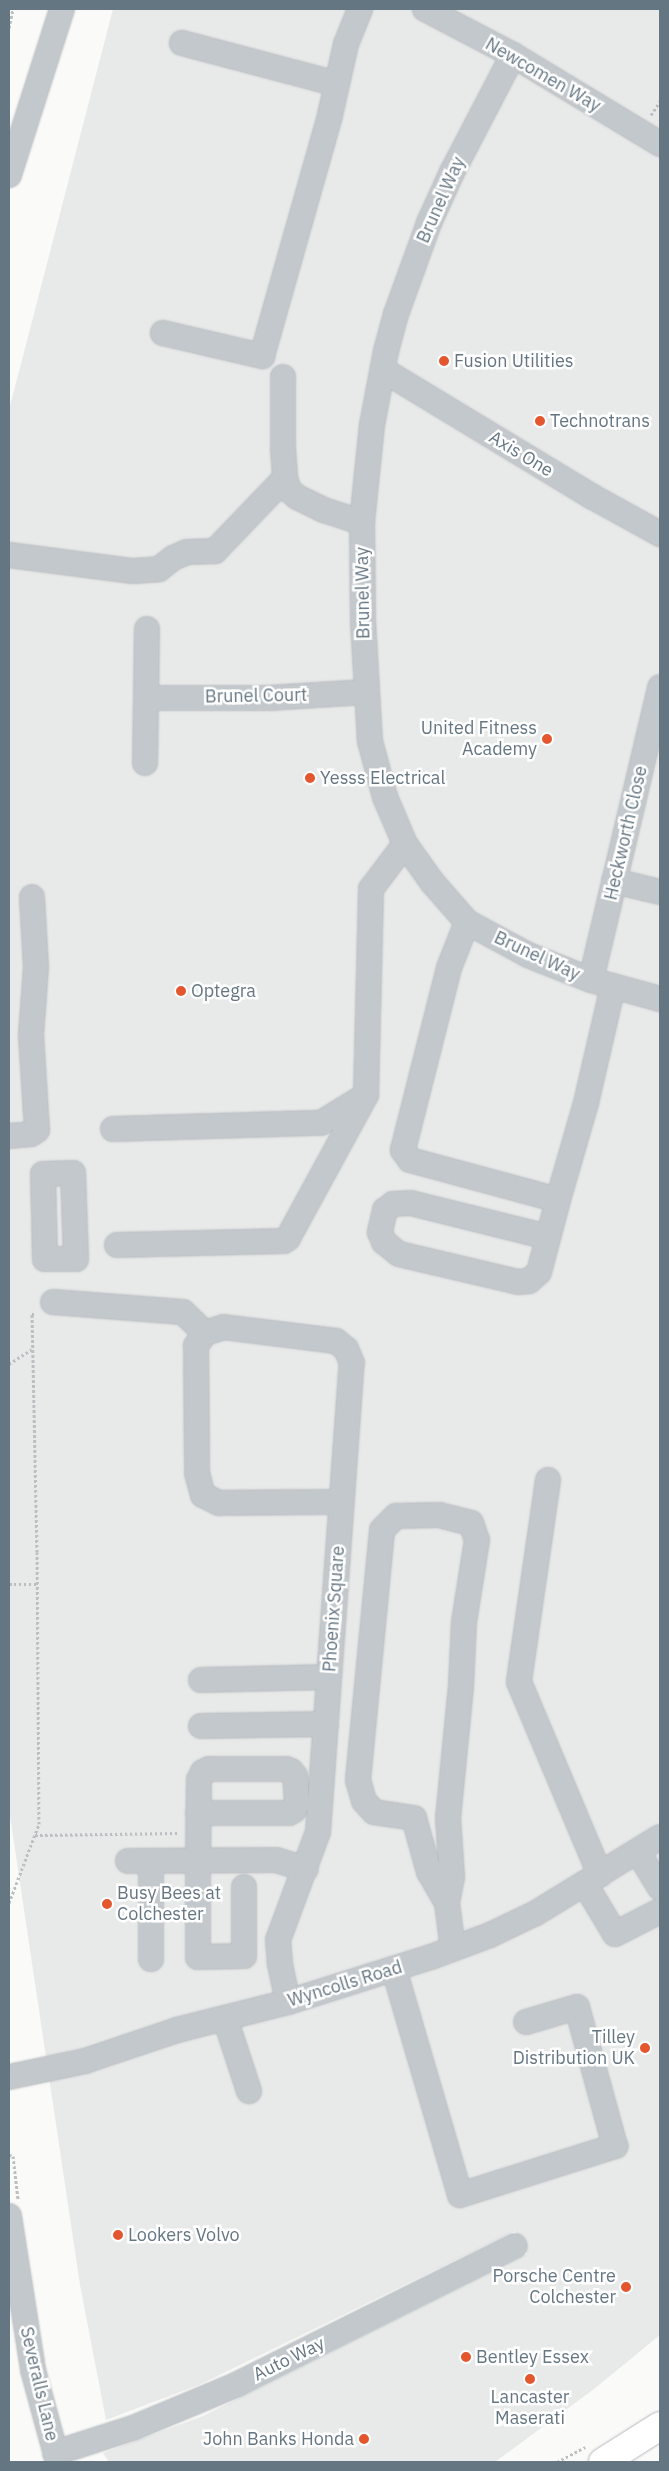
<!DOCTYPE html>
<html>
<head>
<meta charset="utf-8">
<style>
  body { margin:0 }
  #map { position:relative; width:669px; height:2471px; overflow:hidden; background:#fafaf8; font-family:"IBM Plex Sans",sans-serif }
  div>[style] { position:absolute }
  .built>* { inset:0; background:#e8e9e9 }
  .path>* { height:3px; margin-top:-1.5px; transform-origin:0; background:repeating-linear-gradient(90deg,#bbbfc2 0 2.5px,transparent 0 5px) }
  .roads { filter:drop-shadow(0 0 1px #b5babe) drop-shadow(0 0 1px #b5babe) }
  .minor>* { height:24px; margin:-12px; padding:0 12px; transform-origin:12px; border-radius:12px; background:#c3c8cc }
  .major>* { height:28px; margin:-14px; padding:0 14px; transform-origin:14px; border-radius:14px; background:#fff }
  .dots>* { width:14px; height:14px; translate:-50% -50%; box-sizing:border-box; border:2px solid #fff; border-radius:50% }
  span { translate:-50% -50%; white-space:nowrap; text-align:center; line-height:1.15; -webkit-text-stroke:5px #fff; paint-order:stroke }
  .street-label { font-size:18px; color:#657683 }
  .poi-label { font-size:18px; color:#657683 }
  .left { translate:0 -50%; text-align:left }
  .right { translate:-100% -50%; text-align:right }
  .frame { position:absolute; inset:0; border:10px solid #657683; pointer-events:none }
</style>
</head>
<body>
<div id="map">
  <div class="built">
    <i style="clip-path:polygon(113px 9px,660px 9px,660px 2335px,594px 2389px,495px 2462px,109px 2462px,103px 2453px,203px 2416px,527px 2254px,515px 2231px,201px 2384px,106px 2420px,80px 2285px,9px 1809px,9px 410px)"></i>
  </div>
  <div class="path">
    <i style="left:9px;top:28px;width:19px;rotate:-78deg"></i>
    <i style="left:651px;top:115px;width:17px;rotate:-57deg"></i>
    <i style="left:9px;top:1364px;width:27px;rotate:-33deg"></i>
    <i style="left:9px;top:1584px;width:28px"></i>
    <i style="left:35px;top:1835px;width:144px;rotate:-0.8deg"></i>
    <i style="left:9px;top:1903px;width:85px;rotate:-69.2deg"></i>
    <i style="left:39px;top:1824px;width:272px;rotate:-90.4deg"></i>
    <i style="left:37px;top:1552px;width:238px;rotate:-91.2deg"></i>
    <i style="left:32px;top:1314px;width:4px"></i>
    <i style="left:9px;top:2155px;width:4px;rotate:14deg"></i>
    <i style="left:13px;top:2156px;width:43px;rotate:83.4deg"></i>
    <i style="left:557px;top:2462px;width:32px;rotate:-28deg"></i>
  </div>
  <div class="roads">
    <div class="minor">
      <i style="left:425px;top:9px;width:99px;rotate:27.6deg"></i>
      <i style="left:513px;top:55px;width:172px;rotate:31.2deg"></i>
      <i style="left:182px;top:43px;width:160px;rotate:14.8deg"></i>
      <i style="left:513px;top:55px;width:132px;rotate:117.5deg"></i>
      <i style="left:452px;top:172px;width:56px;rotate:114.3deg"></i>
      <i style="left:429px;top:223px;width:97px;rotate:109.9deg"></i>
      <i style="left:396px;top:314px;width:38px;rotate:105deg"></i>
      <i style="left:386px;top:351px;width:75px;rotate:100.7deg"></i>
      <i style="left:372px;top:425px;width:98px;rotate:95.9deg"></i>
      <i style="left:362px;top:522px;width:99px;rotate:89.4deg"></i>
      <i style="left:363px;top:621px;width:120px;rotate:86.7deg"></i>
      <i style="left:370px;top:741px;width:58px;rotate:75deg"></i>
      <i style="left:385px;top:797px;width:51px;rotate:66.9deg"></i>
      <i style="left:405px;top:844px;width:47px;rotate:54.6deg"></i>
      <i style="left:432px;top:882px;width:53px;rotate:48.8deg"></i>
      <i style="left:467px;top:922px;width:69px;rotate:28.4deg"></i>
      <i style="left:528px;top:955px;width:68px;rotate:21.6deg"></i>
      <i style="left:591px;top:980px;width:72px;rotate:15.4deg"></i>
      <i style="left:9px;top:175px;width:174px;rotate:-72.3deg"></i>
      <i style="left:163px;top:333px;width:102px;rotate:13.1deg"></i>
      <i style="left:262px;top:356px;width:250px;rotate:-74.2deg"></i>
      <i style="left:330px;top:115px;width:73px;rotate:-77.3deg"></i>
      <i style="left:346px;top:44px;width:38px;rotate:-68deg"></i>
      <i style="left:383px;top:370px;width:245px;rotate:31.2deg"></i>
      <i style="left:593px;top:497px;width:77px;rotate:28.9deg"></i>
      <i style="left:283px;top:377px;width:71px;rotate:90deg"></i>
      <i style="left:283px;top:448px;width:30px;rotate:86deg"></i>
      <i style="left:285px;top:478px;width:13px;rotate:72deg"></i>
      <i style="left:289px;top:490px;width:11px;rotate:41deg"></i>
      <i style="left:297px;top:497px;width:30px;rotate:26deg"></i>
      <i style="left:324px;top:510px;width:40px;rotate:18deg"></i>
      <i style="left:9px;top:555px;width:125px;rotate:7.4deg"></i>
      <i style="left:133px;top:571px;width:26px;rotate:-4deg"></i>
      <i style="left:159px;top:569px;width:18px;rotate:-38deg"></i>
      <i style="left:173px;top:558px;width:15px;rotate:-23deg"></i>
      <i style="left:187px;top:552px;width:28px;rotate:-2deg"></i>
      <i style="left:215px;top:551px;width:101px;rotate:-46.2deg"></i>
      <i style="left:146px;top:698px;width:69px;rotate:-89.2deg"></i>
      <i style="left:145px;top:763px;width:65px;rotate:-89.1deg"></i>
      <i style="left:146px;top:698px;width:122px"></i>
      <i style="left:268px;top:698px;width:98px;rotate:-3.5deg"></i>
      <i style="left:614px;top:881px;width:47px;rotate:13.4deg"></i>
      <i style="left:467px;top:922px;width:49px;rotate:111.4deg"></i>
      <i style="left:449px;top:968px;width:188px;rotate:104.2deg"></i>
      <i style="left:403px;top:1150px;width:12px;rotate:55deg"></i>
      <i style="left:410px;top:1160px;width:153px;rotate:15.1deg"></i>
      <i style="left:558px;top:1200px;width:101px;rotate:-73.9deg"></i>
      <i style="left:586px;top:1103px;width:120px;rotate:-77deg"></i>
      <i style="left:591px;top:980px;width:301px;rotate:-76.7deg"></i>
      <i style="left:113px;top:1129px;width:208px;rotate:-1.7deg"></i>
      <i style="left:321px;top:1123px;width:52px;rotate:-31.5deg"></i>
      <i style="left:9px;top:1136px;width:22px;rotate:-5deg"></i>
      <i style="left:31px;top:1134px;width:7px;rotate:-34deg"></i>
      <i style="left:37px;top:1130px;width:95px;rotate:-93.6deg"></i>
      <i style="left:31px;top:1035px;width:68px;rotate:-85.8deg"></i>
      <i style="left:36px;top:967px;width:70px;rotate:-93.3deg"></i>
      <i style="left:73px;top:1173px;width:86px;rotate:88deg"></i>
      <i style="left:76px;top:1259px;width:31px;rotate:180deg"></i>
      <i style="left:45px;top:1259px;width:85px;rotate:-91.3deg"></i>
      <i style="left:43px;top:1174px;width:30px;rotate:-2deg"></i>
      <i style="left:548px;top:1237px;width:141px;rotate:-166.1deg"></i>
      <i style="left:411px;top:1203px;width:18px;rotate:177deg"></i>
      <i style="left:393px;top:1204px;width:10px;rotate:143deg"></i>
      <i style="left:385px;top:1210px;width:23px;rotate:103deg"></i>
      <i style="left:380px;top:1232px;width:11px;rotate:68deg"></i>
      <i style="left:384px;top:1242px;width:19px;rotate:39deg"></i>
      <i style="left:399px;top:1254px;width:122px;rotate:13.2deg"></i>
      <i style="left:518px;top:1282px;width:11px;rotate:-5deg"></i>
      <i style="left:529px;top:1281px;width:13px;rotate:-42deg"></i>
      <i style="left:539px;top:1272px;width:74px;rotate:-75.2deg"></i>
      <i style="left:117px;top:1245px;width:167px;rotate:-1.4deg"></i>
      <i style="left:284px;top:1241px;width:5px;rotate:-37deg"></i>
      <i style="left:288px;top:1238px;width:163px;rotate:-61.4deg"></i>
      <i style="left:366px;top:1095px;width:206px;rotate:-88.6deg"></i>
      <i style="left:371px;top:889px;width:56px;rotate:-52.9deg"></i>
      <i style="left:53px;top:1302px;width:130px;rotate:4.4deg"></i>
      <i style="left:183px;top:1312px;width:30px;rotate:44deg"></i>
      <i style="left:548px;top:1480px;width:204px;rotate:98.2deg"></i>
      <i style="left:519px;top:1682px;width:209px;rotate:67.2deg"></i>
      <i style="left:201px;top:1680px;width:128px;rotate:-1.3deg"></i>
      <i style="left:201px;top:1726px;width:125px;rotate:-0.9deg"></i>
      <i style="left:198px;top:1813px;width:91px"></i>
      <i style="left:289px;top:1813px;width:6px;rotate:-31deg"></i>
      <i style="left:294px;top:1810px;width:8px;rotate:-67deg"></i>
      <i style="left:297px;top:1803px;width:27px;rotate:-94deg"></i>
      <i style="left:295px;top:1776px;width:6px;rotate:-129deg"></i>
      <i style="left:291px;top:1771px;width:5px;rotate:-158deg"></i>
      <i style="left:286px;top:1769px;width:77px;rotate:180deg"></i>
      <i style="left:209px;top:1769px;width:7px;rotate:153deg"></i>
      <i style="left:203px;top:1772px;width:9px;rotate:117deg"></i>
      <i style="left:199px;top:1780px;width:81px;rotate:90.7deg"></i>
      <i style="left:198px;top:1861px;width:96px;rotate:90deg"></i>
      <i style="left:198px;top:1957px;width:46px;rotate:-1.2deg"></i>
      <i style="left:244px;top:1956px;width:69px;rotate:-90deg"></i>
      <i style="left:638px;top:1852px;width:42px;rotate:58.6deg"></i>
      <i style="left:128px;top:1861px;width:148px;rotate:-0.4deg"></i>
      <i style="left:276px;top:1860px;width:31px;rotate:17deg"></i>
      <i style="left:585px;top:1884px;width:58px;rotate:59deg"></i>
      <i style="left:615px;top:1934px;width:51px;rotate:-27.1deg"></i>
      <i style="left:447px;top:1903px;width:36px;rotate:-120deg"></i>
      <i style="left:429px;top:1872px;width:56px;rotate:-105.5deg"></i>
      <i style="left:414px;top:1818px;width:40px;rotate:-171.5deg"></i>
      <i style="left:374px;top:1812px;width:15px;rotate:-132deg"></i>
      <i style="left:364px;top:1801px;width:22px;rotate:-106deg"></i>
      <i style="left:358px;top:1780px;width:251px;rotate:-84.5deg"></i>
      <i style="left:382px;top:1530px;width:20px;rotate:-45deg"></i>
      <i style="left:396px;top:1516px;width:43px;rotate:-1.3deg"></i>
      <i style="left:439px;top:1515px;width:33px;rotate:14deg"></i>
      <i style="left:471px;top:1523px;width:18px;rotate:71deg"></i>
      <i style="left:477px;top:1540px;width:83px;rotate:99deg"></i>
      <i style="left:464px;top:1622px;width:64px;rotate:92.7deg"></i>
      <i style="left:461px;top:1686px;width:133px;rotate:95.6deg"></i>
      <i style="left:448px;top:1818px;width:59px;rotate:86.1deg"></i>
      <i style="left:452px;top:1877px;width:26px;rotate:101deg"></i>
      <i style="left:447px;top:1903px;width:46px;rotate:82.6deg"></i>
      <i style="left:151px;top:1959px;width:98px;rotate:-90deg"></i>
      <i style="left:394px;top:1969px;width:235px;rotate:73.7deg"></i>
      <i style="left:460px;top:2195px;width:163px;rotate:-17.5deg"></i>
      <i style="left:615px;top:2146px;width:144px;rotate:-105.3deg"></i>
      <i style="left:577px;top:2007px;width:53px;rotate:163.6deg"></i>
      <i style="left:288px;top:2002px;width:40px;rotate:-102deg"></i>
      <i style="left:280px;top:1963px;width:23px;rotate:-95deg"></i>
      <i style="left:278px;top:1940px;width:115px;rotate:-69.7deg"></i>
      <i style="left:318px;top:1832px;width:470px;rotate:-85.9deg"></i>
      <i style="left:352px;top:1363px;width:15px;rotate:-113deg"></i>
      <i style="left:346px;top:1349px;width:13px;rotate:-141deg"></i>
      <i style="left:336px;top:1341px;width:113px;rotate:-172.9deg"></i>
      <i style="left:224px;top:1327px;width:20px;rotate:162deg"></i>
      <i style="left:205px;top:1333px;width:16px;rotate:125deg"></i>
      <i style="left:196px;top:1346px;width:127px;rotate:89.5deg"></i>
      <i style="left:197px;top:1473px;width:23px;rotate:75deg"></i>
      <i style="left:203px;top:1495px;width:18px;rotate:27deg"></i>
      <i style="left:219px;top:1503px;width:122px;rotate:-0.5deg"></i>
      <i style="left:225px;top:2018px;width:77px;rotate:71.8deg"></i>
      <i style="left:9px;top:2077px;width:78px;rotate:-11.9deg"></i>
      <i style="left:85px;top:2061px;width:97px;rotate:-18.6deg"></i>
      <i style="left:177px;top:2030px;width:114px;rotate:-14.2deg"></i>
      <i style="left:288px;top:2002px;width:150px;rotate:-17.5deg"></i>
      <i style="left:431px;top:1957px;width:63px;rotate:-20.4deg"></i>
      <i style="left:490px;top:1935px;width:51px;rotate:-25.6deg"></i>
      <i style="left:536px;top:1913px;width:145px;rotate:-31.5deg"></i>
      <i style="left:9px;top:2216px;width:156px;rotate:81.1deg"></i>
      <i style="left:33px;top:2370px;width:95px;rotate:74.8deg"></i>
      <i style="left:55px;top:2453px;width:82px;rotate:-17.8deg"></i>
      <i style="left:133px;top:2428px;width:114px;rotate:-22.7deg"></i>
      <i style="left:238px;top:2384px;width:309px;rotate:-26.5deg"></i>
    </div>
    <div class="major">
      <i style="left:603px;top:2462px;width:67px;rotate:-32.3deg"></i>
    </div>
  </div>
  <div class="dots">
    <i style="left:444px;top:361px;background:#e4572e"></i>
    <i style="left:540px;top:421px;background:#e4572e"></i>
    <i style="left:547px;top:739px;background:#e4572e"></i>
    <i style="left:310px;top:778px;background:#e4572e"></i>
    <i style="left:181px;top:991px;background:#e4572e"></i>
    <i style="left:107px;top:1904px;background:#e4572e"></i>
    <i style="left:645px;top:2048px;background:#e4572e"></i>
    <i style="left:118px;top:2235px;background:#e4572e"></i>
    <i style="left:626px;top:2287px;background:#e4572e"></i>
    <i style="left:466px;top:2357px;background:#e4572e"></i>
    <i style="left:530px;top:2379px;background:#e4572e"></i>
    <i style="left:364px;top:2439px;background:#e4572e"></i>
  </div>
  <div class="street-label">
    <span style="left:543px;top:75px;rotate:30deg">Newcomen Way</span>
    <span style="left:441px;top:200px;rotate:-66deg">Brunel Way</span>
    <span style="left:521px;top:454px;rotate:31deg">Axis One</span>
    <span style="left:363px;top:593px;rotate:-91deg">Brunel Way</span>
    <span style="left:256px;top:696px;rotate:-1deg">Brunel Court</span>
    <span style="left:626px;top:833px;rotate:-77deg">Heckworth Close</span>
    <span style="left:537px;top:956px;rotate:25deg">Brunel Way</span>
    <span style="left:334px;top:1609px;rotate:-86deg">Phoenix Square</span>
    <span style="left:345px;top:1984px;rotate:-17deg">Wyncolls Road</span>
    <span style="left:289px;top:2359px;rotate:-26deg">Auto Way</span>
    <span style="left:39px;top:2384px;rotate:77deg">Severalls Lane</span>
  </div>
  <div class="poi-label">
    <span class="left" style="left:454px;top:361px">Fusion Utilities</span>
    <span class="left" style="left:550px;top:421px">Technotrans</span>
    <span class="right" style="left:537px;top:739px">United Fitness<br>Academy</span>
    <span class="left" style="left:320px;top:778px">Yesss Electrical</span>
    <span class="left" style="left:191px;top:991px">Optegra</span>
    <span class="left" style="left:117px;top:1904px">Busy Bees at<br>Colchester</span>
    <span class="right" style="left:635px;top:2048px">Tilley<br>Distribution UK</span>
    <span class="left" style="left:128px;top:2235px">Lookers Volvo</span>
    <span class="right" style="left:616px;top:2287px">Porsche Centre<br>Colchester</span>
    <span class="left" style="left:476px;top:2357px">Bentley Essex</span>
    <span style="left:530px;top:2408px">Lancaster<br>Maserati</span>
    <span class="right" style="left:354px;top:2439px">John Banks Honda</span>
  </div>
  <div class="frame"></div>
</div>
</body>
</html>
